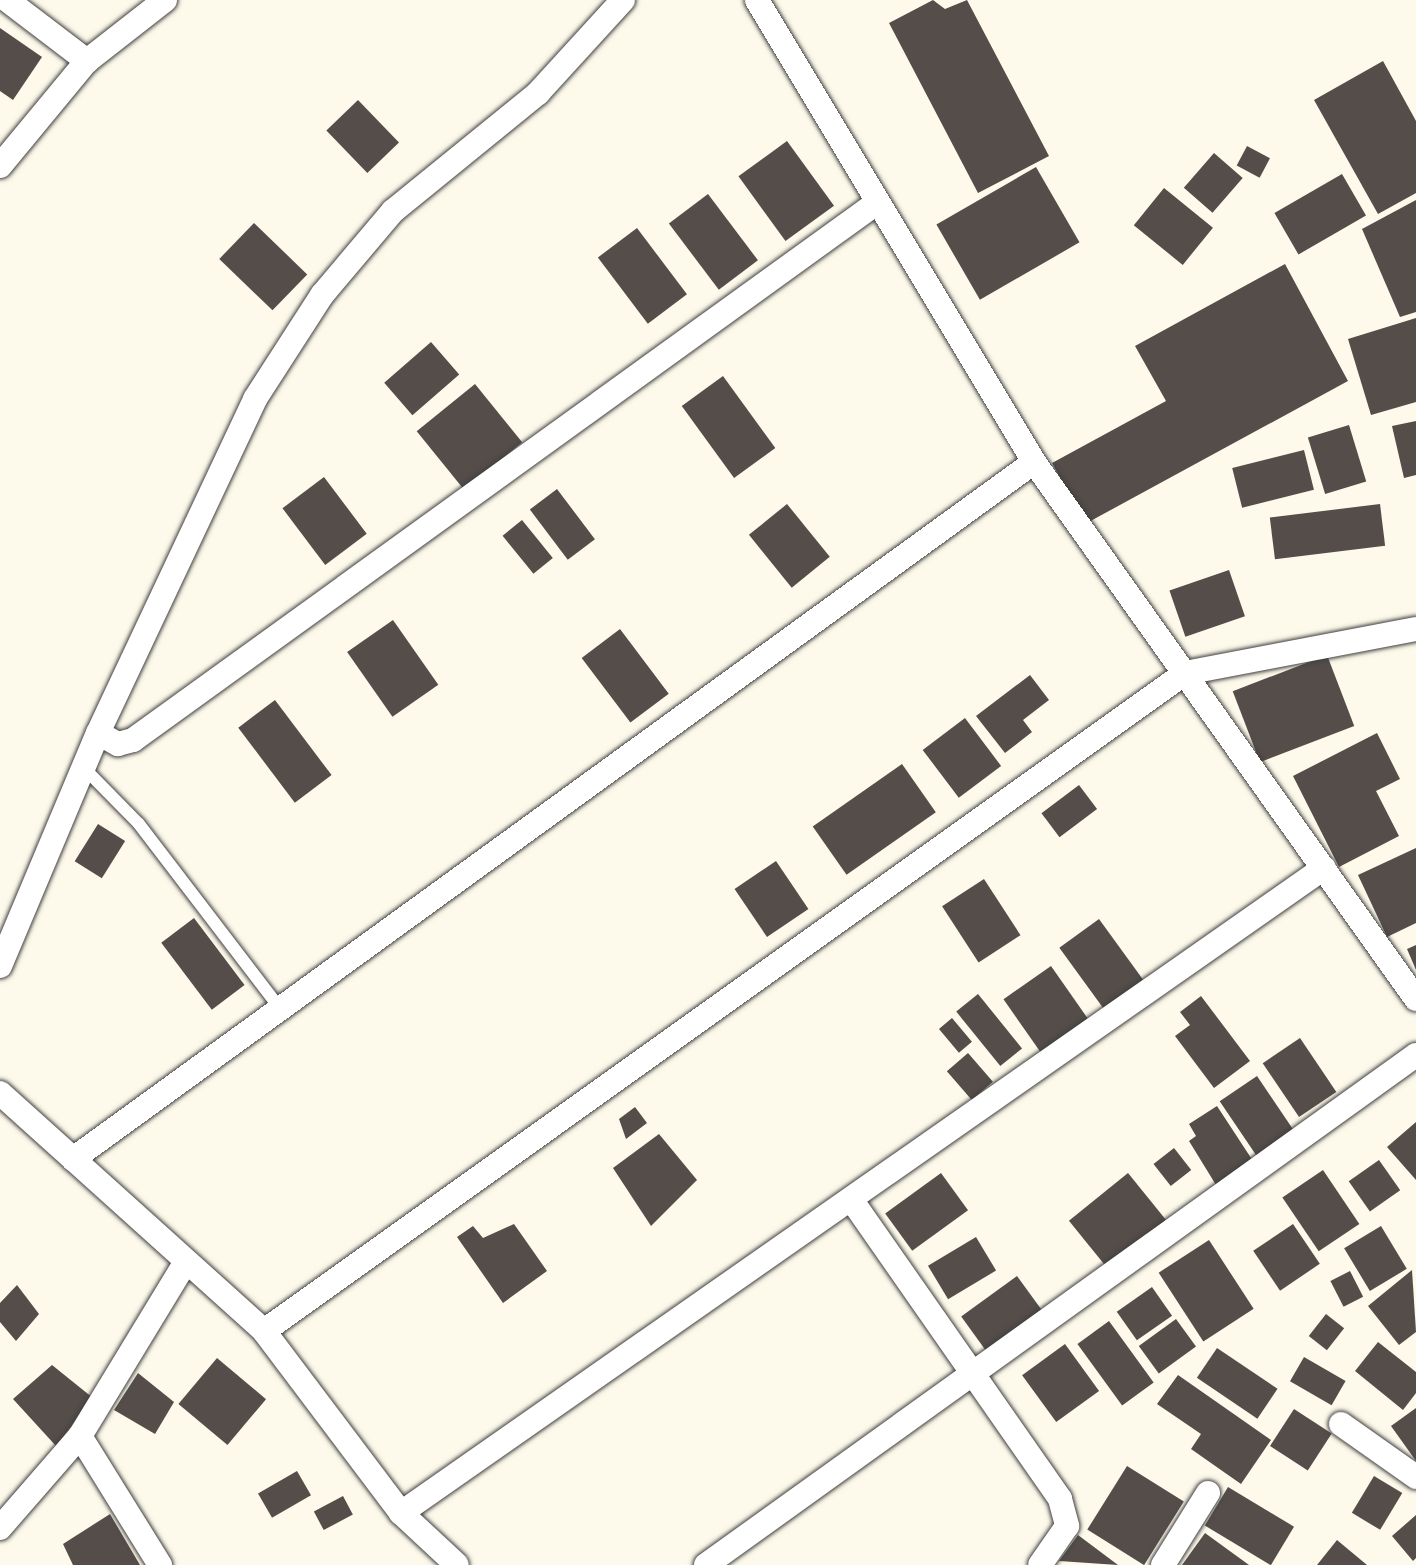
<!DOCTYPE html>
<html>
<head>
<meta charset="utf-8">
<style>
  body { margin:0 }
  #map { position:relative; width:1416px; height:1565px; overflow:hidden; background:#fefaeb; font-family:Spectral,serif }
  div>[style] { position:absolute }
  .building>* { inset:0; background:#544d49; transform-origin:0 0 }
  .roads { filter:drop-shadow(0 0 2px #3f3f3f) drop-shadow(0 0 2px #3f3f3f) }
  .service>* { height:12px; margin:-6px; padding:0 6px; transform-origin:6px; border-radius:6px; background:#fff }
  .minor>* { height:24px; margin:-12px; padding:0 12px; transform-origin:12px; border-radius:12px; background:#fff }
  span { translate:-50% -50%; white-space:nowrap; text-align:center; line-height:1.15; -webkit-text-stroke:8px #fff; paint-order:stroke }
</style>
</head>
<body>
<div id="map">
  <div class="building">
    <i style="clip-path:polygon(933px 0,945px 9px,967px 0,1049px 156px,978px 193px,889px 23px)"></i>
    <i style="clip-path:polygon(0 28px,42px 57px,13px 100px,0 91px)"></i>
    <i style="clip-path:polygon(1383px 61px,1416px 121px,1416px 193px,1378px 214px,1314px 100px)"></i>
    <i style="left:358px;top:100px;width:59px;height:44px;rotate:46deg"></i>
    <i style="left:787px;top:141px;width:80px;height:60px;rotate:54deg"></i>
    <i style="left:1247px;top:146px;width:26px;height:22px;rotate:28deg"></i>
    <i style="left:1214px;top:153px;width:38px;height:46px;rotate:41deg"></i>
    <i style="left:1036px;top:167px;width:87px;height:115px;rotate:60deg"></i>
    <i style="left:1342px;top:174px;width:48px;height:78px;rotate:60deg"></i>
    <i style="left:1164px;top:188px;width:63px;height:48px;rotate:39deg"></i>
    <i style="left:708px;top:194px;width:83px;height:49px;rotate:53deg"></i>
    <i style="clip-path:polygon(1416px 200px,1416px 312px,1400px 317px,1362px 229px)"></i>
    <i style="left:254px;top:223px;width:74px;height:50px;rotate:44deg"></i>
    <i style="left:637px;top:228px;width:83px;height:49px;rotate:53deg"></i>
    <i style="clip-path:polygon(1285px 264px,1348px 381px,1085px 524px,1052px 463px,1166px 401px,1135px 346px)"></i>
    <i style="clip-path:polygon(1416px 318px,1416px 402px,1371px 415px,1348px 339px)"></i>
    <i style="left:431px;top:342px;width:43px;height:62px;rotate:49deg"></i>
    <i style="left:723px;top:376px;width:89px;height:51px;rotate:54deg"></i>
    <i style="left:475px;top:384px;width:75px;height:75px;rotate:51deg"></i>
    <i style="clip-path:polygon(1416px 421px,1416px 475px,1404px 478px,1392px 426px)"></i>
    <i style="left:1349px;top:425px;width:59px;height:43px;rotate:73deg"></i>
    <i style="left:1304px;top:450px;width:41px;height:74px;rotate:76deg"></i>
    <i style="left:324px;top:477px;width:71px;height:52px;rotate:53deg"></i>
    <i style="left:557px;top:489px;width:63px;height:34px;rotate:53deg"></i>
    <i style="left:787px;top:504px;width:68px;height:49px;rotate:51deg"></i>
    <i style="left:1380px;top:504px;width:42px;height:111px;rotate:83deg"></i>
    <i style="left:522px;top:520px;width:49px;height:25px;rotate:51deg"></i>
    <i style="left:1229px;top:570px;width:49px;height:63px;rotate:71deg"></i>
    <i style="left:393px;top:620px;width:79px;height:56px;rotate:55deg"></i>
    <i style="left:620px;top:629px;width:81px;height:48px;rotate:53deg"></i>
    <i style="left:1327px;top:655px;width:76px;height:101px;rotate:69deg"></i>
    <i style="clip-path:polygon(1030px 675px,1049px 700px,1023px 720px,1032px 732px,1005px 753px,976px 716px)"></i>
    <i style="left:275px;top:700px;width:94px;height:46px;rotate:53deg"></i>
    <i style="left:965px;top:718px;width:60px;height:53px;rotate:53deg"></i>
    <i style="clip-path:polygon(1377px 733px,1400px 779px,1376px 791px,1399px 836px,1339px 867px,1293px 776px)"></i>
    <i style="left:902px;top:764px;width:59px;height:109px;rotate:55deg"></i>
    <i style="left:1079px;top:785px;width:30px;height:47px;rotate:53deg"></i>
    <i style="left:98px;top:824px;width:32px;height:44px;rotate:32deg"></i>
    <i style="clip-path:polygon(1416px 848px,1416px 923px,1387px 937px,1358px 875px)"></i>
    <i style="left:776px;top:861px;width:58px;height:50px;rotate:56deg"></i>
    <i style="left:984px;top:879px;width:67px;height:50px;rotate:57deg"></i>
    <i style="left:194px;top:918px;width:84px;height:41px;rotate:53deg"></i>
    <i style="left:1099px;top:919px;width:76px;height:49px;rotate:54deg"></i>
    <i style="clip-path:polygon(1416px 945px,1416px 970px,1407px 949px)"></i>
    <i style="left:1051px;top:966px;width:65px;height:58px;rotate:55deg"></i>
    <i style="left:978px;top:994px;width:70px;height:28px;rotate:51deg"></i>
    <i style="clip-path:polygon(1201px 996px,1250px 1061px,1214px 1088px,1175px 1036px,1190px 1025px,1180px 1012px)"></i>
    <i style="left:952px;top:1018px;width:31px;height:17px;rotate:50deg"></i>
    <i style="left:1300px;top:1038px;width:65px;height:45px;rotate:56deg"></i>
    <i style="left:968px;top:1053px;width:38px;height:28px;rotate:49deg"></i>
    <i style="left:1257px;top:1076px;width:68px;height:45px;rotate:56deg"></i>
    <i style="clip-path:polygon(1217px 1106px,1253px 1161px,1216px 1185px,1189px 1141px,1196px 1136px,1189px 1124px)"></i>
    <i style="clip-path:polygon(635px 1107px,647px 1123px,626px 1139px,619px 1119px)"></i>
    <i style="clip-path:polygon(1416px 1122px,1416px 1180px,1387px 1147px)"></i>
    <i style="clip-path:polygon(659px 1134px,697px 1180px,651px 1226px,613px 1168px)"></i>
    <i style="left:1174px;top:1148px;width:28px;height:26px;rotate:52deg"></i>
    <i style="left:1379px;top:1160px;width:37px;height:37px;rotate:55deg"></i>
    <i style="left:1323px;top:1170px;width:65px;height:49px;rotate:56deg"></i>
    <i style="left:941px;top:1173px;width:46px;height:69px;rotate:54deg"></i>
    <i style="left:1128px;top:1173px;width:65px;height:76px;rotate:51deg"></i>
    <i style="clip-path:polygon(514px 1224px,547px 1271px,503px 1303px,457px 1237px,473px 1226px,483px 1238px)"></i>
    <i style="left:1293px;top:1224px;width:48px;height:48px;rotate:56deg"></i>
    <i style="left:1381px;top:1226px;width:50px;height:43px;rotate:59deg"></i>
    <i style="left:976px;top:1237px;width:39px;height:56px;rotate:59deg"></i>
    <i style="left:1209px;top:1240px;width:82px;height:60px;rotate:57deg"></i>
    <i style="clip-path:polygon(1412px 1270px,1416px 1332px,1399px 1345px,1368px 1306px)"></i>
    <i style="left:1350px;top:1271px;width:29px;height:22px;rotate:63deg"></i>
    <i style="left:1017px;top:1276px;width:52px;height:69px;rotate:54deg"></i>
    <i style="clip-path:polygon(17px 1285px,39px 1314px,16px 1341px,0 1322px,0 1303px)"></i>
    <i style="left:1152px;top:1287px;width:35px;height:43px;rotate:55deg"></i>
    <i style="left:1326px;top:1314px;width:23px;height:28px;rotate:38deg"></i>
    <i style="left:1176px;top:1319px;width:34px;height:46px;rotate:54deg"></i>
    <i style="left:1109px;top:1321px;width:76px;height:39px;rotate:54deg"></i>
    <i style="clip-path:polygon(1378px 1342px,1416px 1372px,1416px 1393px,1403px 1410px,1355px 1371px)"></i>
    <i style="left:1065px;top:1344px;width:58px;height:53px;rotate:54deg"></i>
    <i style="left:1217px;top:1348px;width:73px;height:36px;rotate:34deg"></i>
    <i style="left:1304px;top:1357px;width:48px;height:28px;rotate:30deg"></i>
    <i style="left:217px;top:1358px;width:64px;height:60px;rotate:40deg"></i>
    <i style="clip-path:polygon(52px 1365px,93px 1398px,56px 1446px,13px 1399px)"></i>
    <i style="clip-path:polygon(138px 1373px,174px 1402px,155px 1434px,114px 1410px)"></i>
    <i style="clip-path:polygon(1178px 1375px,1271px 1440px,1241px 1484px,1191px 1449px,1201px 1434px,1157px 1404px)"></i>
    <i style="clip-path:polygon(1416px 1408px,1416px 1461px,1391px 1426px)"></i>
    <i style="left:1294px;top:1409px;width:45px;height:44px;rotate:33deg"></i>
    <i style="left:1127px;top:1466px;width:67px;height:75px;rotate:32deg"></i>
    <i style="left:297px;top:1471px;width:28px;height:45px;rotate:60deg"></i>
    <i style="left:1374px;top:1476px;width:33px;height:43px;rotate:31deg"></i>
    <i style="left:1228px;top:1487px;width:77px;height:45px;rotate:31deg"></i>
    <i style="left:343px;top:1496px;width:21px;height:33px;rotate:62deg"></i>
    <i style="clip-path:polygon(110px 1514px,140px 1565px,73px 1565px,63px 1544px)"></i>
    <i style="clip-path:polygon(1416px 1515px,1416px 1558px,1413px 1561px,1392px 1536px)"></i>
    <i style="clip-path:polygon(1205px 1533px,1249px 1565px,1182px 1565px)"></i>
    <i style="clip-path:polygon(1078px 1535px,1118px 1565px,1059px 1561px)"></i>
    <i style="clip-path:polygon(1337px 1540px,1367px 1565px,1317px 1565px)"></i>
  </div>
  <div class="roads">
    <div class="service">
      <i style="left:84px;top:768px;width:78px;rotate:45.5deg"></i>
      <i style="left:139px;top:824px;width:230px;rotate:52.6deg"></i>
    </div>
    <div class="minor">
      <i style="left:7px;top:0;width:101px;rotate:37.3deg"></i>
      <i style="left:757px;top:0;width:539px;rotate:59.05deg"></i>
      <i style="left:1034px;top:462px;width:659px;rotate:54.57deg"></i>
      <i style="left:0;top:166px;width:136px;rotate:-50.4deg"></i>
      <i style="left:87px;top:61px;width:99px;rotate:-38deg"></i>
      <i style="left:98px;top:733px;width:23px;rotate:29deg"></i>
      <i style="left:118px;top:744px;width:16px;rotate:-15deg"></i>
      <i style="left:133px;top:740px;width:915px;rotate:-35.84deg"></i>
      <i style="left:0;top:966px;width:253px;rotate:-67.2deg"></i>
      <i style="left:98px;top:733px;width:369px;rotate:-64.8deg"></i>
      <i style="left:255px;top:399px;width:124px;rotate:-57.2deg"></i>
      <i style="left:322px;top:295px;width:110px;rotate:-49.8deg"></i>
      <i style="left:393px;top:211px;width:187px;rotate:-39.1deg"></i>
      <i style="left:538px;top:93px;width:126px;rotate:-47.6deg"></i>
      <i style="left:0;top:1093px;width:355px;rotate:42deg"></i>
      <i style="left:264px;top:1331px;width:228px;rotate:53deg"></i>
      <i style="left:401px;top:1513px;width:76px;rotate:42.9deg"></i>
      <i style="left:73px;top:1159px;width:1187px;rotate:-35.95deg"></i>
      <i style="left:853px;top:1202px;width:362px;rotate:55.1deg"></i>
      <i style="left:1060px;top:1499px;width:28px;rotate:75deg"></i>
      <i style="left:1067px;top:1526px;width:47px;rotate:124.7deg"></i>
      <i style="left:264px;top:1331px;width:1132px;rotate:-35.54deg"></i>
      <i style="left:1185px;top:673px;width:235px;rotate:-10.8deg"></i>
      <i style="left:1341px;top:1424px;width:92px;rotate:35.2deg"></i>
      <i style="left:80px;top:1436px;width:152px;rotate:58.2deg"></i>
      <i style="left:401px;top:1513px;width:1126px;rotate:-34.95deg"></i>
      <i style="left:0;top:1528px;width:122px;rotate:-49deg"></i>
      <i style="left:80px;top:1436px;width:200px;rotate:-58.7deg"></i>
      <i style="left:706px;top:1565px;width:874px;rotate:-35.69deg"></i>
      <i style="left:1163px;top:1565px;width:85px;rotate:-58deg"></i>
    </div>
  </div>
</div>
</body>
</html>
